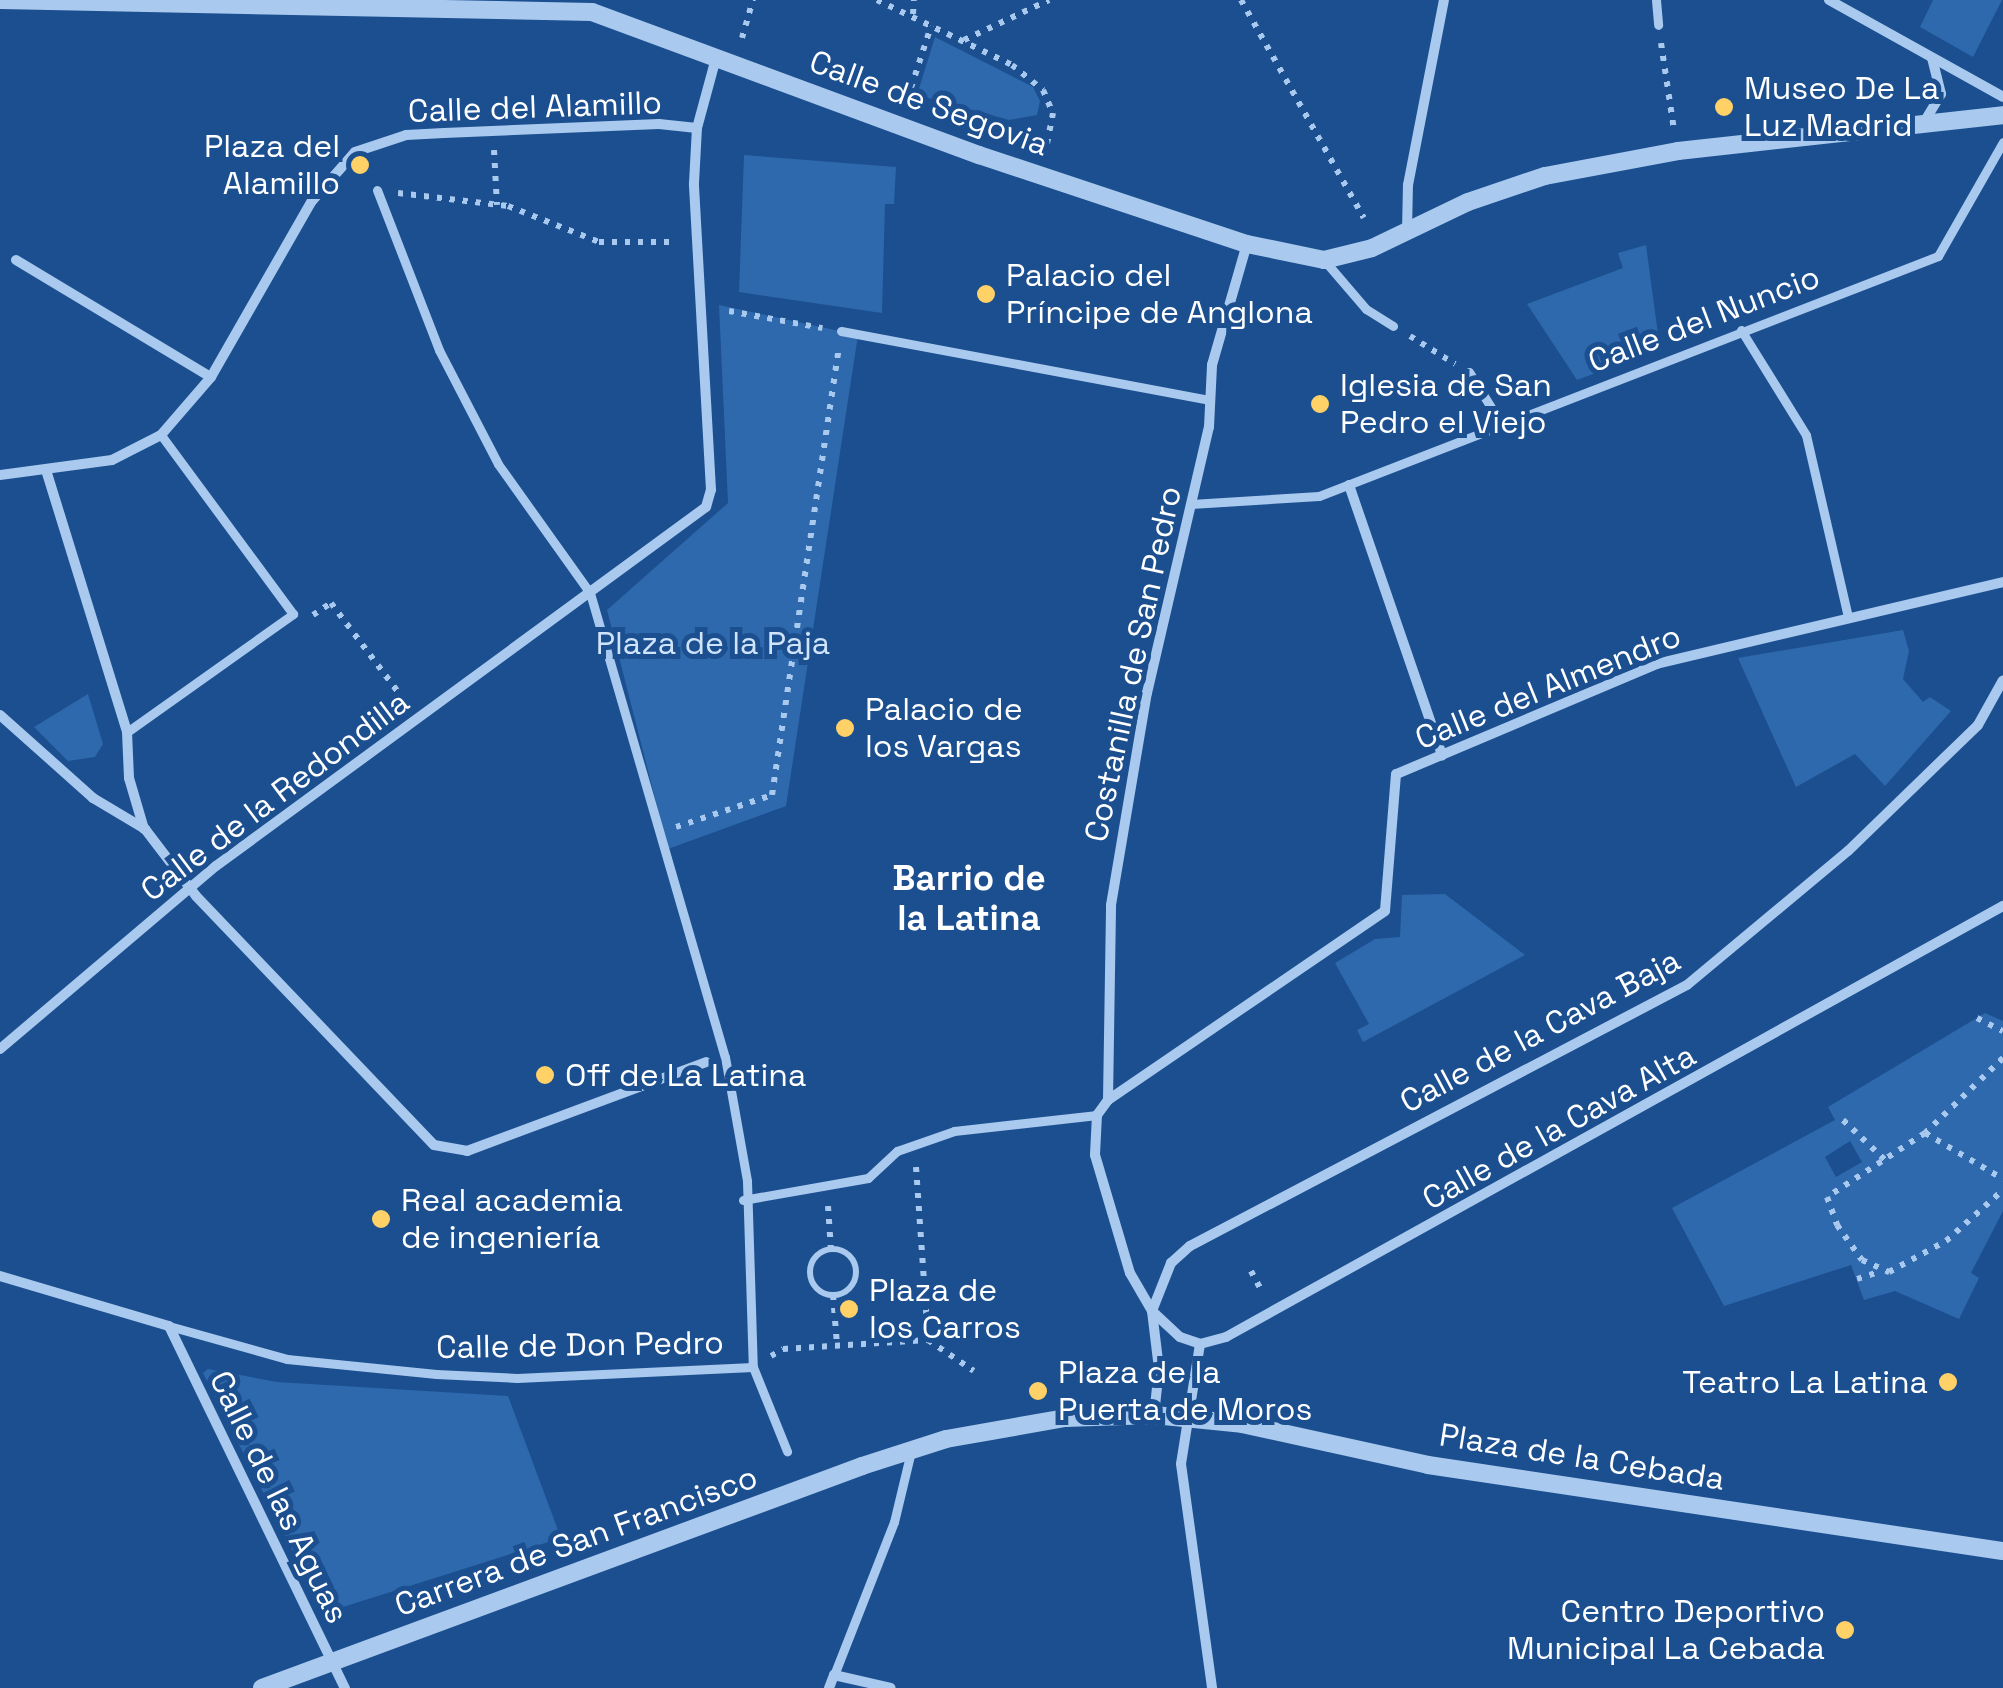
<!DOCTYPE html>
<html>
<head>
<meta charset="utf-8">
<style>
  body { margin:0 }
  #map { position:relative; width:2003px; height:1688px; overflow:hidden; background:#1b4f8f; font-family:"Space Grotesk",sans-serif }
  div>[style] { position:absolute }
  .green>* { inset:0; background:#2e69ad }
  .path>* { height:6px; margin-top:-3px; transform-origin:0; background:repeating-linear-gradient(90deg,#a9c9ee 0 5px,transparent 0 13px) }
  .path>.ring { margin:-3px; padding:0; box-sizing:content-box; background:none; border:6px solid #a9c9ee; border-radius:50% }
  .pedestrian>* { height:9px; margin:-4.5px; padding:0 4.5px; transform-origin:4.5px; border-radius:4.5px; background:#a9c9ee }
  .minor>* { height:10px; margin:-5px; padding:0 5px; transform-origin:5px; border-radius:5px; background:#a9c9ee }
  .tertiary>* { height:18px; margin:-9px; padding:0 9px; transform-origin:9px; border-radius:9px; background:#a9c9ee }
  .dots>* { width:28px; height:28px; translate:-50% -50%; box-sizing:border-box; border:5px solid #1b4f8f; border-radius:50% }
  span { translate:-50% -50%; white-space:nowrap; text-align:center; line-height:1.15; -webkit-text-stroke:10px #1b4f8f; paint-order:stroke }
  .poi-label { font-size:32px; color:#fff }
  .left { translate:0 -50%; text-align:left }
  .right { translate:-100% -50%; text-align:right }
  .street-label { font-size:32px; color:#fff }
  .park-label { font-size:32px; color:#cfe3fa }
  .neighbourhood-label { font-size:35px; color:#fff; font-weight:700 }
</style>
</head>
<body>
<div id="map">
  <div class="green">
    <i style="clip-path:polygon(1933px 0,2002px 0,1973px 57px,1920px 27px)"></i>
    <i style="clip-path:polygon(935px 37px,1033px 87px,1040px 101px,1037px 115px,1009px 120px,917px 95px)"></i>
    <i style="clip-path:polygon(744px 155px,896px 167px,894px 204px,885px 204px,882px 313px,739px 292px)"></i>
    <i style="clip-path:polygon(1646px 245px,1660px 349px,1577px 380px,1527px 304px,1623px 268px,1618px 253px)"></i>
    <i style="clip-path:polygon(719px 305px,858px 335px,786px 806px,668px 849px,607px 610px,728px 503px)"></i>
    <i style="clip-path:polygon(1903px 630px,1909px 651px,1903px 679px,1923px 702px,1930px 697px,1951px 711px,1885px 786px,1855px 754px,1796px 787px,1738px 658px)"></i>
    <i style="clip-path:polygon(88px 694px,103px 744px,95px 757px,68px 761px,34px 727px)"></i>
    <i style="clip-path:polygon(1445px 894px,1525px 955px,1363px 1042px,1357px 1030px,1369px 1024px,1335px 963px,1375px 939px,1400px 937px,1402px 895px)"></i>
    <i style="clip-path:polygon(evenodd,1985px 1013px,2003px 1021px,2003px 1211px,1971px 1273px,1979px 1278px,1959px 1319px,1895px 1291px,1864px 1300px,1851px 1265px,1724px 1306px,1672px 1208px,1835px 1120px,1828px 1107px,1985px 1013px,1850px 1141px,1862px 1162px,1836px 1177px,1825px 1157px,1850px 1141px)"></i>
    <i style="clip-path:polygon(208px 1369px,277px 1382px,508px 1396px,561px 1538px,324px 1613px,203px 1373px)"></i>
  </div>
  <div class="path">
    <i style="left:877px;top:0;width:150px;rotate:25.7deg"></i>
    <i style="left:1012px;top:65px;width:40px;rotate:39deg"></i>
    <i style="left:1043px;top:90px;width:25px;rotate:67deg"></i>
    <i style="left:1053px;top:113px;width:31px;rotate:101deg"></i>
    <i style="left:1241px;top:0;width:250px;rotate:60.6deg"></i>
    <i style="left:913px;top:14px;width:14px;rotate:-86deg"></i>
    <i style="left:742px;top:38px;width:40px;rotate:-74deg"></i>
    <i style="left:964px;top:40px;width:94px;rotate:-25.2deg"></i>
    <i style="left:1661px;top:43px;width:88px;rotate:81.5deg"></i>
    <i style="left:907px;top:100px;width:78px;rotate:-72deg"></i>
    <i style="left:494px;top:150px;width:55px;rotate:86.9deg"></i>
    <i style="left:398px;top:193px;width:111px;rotate:6.7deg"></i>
    <i style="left:508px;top:206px;width:98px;rotate:21.6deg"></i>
    <i style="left:599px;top:242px;width:75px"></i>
    <i style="left:729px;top:311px;width:95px;rotate:10.4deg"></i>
    <i style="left:1410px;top:336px;width:53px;rotate:31.9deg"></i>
    <i style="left:313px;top:615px;width:22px;rotate:-34deg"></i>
    <i style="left:331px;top:603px;width:126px;rotate:53deg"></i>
    <i style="left:676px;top:827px;width:101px;rotate:-18.4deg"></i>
    <i style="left:772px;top:795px;width:452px;rotate:-81.5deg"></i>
    <i style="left:1977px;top:1018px;width:29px;rotate:27deg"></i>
    <i style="left:2003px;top:1058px;width:108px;rotate:136.1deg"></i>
    <i style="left:1925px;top:1133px;width:117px;rotate:146.9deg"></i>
    <i style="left:1827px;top:1197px;width:30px;rotate:70deg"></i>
    <i style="left:1837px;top:1225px;width:43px;rotate:54.5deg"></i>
    <i style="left:1862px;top:1260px;width:30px;rotate:24deg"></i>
    <i style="left:1889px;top:1272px;width:65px;rotate:-28.5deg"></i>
    <i style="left:1946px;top:1241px;width:76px;rotate:-41.8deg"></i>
    <i style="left:1843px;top:1120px;width:59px;rotate:43.6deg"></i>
    <i style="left:1925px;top:1133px;width:91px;rotate:30.5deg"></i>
    <i style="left:916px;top:1167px;width:173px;rotate:86deg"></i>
    <i style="left:828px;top:1206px;width:44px;rotate:86.1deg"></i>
    <i class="ring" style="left:810px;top:1249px;width:40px;height:40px"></i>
    <i style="left:1251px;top:1271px;width:19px;rotate:62deg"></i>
    <i style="left:1857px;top:1279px;width:25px;rotate:-18deg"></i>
    <i style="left:833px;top:1295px;width:50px;rotate:85.4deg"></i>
    <i style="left:771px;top:1356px;width:14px;rotate:-30deg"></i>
    <i style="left:783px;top:1349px;width:145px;rotate:-3.6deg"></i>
    <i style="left:928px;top:1340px;width:55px;rotate:34deg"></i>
  </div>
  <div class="pedestrian">
    <i style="left:1656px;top:0;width:25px;rotate:85deg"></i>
    <i style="left:377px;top:190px;width:172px;rotate:68.8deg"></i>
    <i style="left:439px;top:350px;width:128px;rotate:62.6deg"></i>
    <i style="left:498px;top:464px;width:158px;rotate:54.5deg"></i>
    <i style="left:590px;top:593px;width:483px;rotate:73.8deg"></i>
    <i style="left:725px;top:1057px;width:126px;rotate:79.9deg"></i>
    <i style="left:747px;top:1181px;width:186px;rotate:88.2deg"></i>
    <i style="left:753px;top:1367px;width:91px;rotate:68deg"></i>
    <i style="left:1324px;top:260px;width:65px;rotate:49.4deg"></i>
    <i style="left:1366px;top:309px;width:32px;rotate:32deg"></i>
    <i style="left:1741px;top:330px;width:123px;rotate:58.2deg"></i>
    <i style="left:1806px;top:435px;width:187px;rotate:77deg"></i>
    <i style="left:841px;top:331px;width:373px;rotate:10.6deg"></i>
    <i style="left:1469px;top:372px;width:62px;rotate:58.1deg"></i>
    <i style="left:1191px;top:504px;width:128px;rotate:-3.6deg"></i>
    <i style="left:1319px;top:496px;width:664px;rotate:-21.19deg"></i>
    <i style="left:1938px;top:256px;width:131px;rotate:-60.3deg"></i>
    <i style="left:127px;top:732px;width:204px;rotate:-35.4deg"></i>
    <i style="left:293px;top:614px;width:222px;rotate:-126.4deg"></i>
    <i style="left:743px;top:1200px;width:127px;rotate:-10deg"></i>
    <i style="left:868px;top:1178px;width:40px;rotate:-43deg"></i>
    <i style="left:897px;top:1151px;width:60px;rotate:-19.3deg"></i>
    <i style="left:954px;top:1131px;width:144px;rotate:-6.4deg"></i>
    <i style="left:169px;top:1326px;width:123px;rotate:15.6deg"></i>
    <i style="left:287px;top:1359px;width:150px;rotate:5.7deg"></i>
    <i style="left:436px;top:1374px;width:81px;rotate:2.8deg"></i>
    <i style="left:517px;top:1378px;width:236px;rotate:-2.7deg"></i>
    <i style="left:834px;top:1675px;width:164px;rotate:-68.6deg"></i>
    <i style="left:894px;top:1522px;width:73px;rotate:-76.5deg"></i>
  </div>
  <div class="minor">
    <i style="left:1829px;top:0;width:199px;rotate:29.1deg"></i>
    <i style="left:1923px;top:124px;width:35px;rotate:-59deg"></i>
    <i style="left:1941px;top:94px;width:36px;rotate:-104deg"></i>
    <i style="left:1407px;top:231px;width:46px;rotate:-88.8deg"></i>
    <i style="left:1408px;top:185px;width:188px;rotate:-79deg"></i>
    <i style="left:16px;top:260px;width:227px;rotate:31deg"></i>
    <i style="left:46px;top:470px;width:274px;rotate:72.8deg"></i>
    <i style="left:127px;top:732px;width:46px;rotate:87.5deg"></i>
    <i style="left:129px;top:778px;width:53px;rotate:73.6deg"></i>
    <i style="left:0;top:475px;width:113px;rotate:-7.6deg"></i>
    <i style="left:112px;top:460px;width:55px;rotate:-27deg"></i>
    <i style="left:161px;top:435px;width:77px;rotate:-49.2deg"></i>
    <i style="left:211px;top:377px;width:203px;rotate:-60.2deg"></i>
    <i style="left:312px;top:201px;width:65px;rotate:-48.7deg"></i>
    <i style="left:355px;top:152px;width:54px;rotate:-18.4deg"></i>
    <i style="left:406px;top:135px;width:38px;rotate:-3deg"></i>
    <i style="left:444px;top:133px;width:215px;rotate:-2.4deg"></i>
    <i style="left:659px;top:124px;width:38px;rotate:6deg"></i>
    <i style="left:1349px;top:485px;width:286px;rotate:71deg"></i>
    <i style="left:2003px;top:582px;width:356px;rotate:166.7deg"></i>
    <i style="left:1657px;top:664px;width:283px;rotate:157.1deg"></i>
    <i style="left:1396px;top:774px;width:137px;rotate:94.6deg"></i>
    <i style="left:1385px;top:911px;width:335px;rotate:145.7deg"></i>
    <i style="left:1108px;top:1100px;width:19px;rotate:126deg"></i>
    <i style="left:1097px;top:1115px;width:40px;rotate:92.9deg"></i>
    <i style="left:1095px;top:1155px;width:123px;rotate:73.5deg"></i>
    <i style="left:1130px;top:1273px;width:44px;rotate:59.9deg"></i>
    <i style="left:1152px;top:1311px;width:38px;rotate:43deg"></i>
    <i style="left:1180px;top:1337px;width:21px;rotate:19deg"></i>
    <i style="left:1200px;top:1344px;width:27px;rotate:-15deg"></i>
    <i style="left:1226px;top:1337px;width:889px;rotate:-29.02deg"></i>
    <i style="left:0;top:715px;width:125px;rotate:41.7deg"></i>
    <i style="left:93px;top:798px;width:61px;rotate:30.8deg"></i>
    <i style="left:145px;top:829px;width:84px;rotate:52.7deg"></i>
    <i style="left:196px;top:896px;width:344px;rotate:46.3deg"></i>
    <i style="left:434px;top:1145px;width:34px;rotate:10deg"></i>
    <i style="left:467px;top:1151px;width:255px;rotate:-20.4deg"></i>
    <i style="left:0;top:1049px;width:283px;rotate:-40.3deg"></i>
    <i style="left:216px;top:866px;width:607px;rotate:-36.23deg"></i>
    <i style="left:706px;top:507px;width:18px;rotate:-74deg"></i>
    <i style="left:711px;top:490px;width:307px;rotate:-93.2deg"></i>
    <i style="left:694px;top:183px;width:55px;rotate:-86.9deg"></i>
    <i style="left:697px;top:128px;width:73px;rotate:-74.8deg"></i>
    <i style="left:1108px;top:1100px;width:195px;rotate:-89.1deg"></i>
    <i style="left:1111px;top:905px;width:215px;rotate:-80.4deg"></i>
    <i style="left:1147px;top:693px;width:273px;rotate:-76.9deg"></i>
    <i style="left:1209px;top:427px;width:62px;rotate:-87.2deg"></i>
    <i style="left:1212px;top:365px;width:126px;rotate:-73.9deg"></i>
    <i style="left:0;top:1276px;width:176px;rotate:16.5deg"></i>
    <i style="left:169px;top:1326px;width:403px;rotate:64.1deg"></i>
    <i style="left:1200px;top:1344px;width:121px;rotate:99deg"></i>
    <i style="left:1181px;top:1464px;width:226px;rotate:82.1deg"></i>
    <i style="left:1154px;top:1415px;width:46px;rotate:-83.8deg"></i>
    <i style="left:1159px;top:1369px;width:58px;rotate:-96.9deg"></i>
    <i style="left:1152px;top:1311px;width:52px;rotate:-68.4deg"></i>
    <i style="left:1171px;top:1263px;width:25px;rotate:-42deg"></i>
    <i style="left:1190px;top:1246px;width:561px;rotate:-27.71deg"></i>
    <i style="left:1687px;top:985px;width:209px;rotate:-39.8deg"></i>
    <i style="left:1848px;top:851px;width:181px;rotate:-44.1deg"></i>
    <i style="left:1978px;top:725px;width:51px;rotate:-60.9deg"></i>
    <i style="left:829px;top:1688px;width:14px;rotate:-69deg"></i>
    <i style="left:834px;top:1675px;width:58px;rotate:12.8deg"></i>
  </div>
  <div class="tertiary">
    <i style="left:0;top:0;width:592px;rotate:1.16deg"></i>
    <i style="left:592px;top:12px;width:413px;rotate:20.3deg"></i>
    <i style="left:979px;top:155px;width:282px;rotate:18.4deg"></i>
    <i style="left:1247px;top:244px;width:79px;rotate:11.7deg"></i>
    <i style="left:1324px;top:260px;width:49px;rotate:-14deg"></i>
    <i style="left:1372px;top:248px;width:106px;rotate:-25.6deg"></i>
    <i style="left:1468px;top:202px;width:81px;rotate:-18.7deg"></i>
    <i style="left:1545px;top:176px;width:135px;rotate:-10.6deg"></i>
    <i style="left:1678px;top:151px;width:327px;rotate:-6.3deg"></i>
    <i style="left:262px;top:1688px;width:640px;rotate:-20.3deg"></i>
    <i style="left:862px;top:1466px;width:88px;rotate:-17.8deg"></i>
    <i style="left:946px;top:1439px;width:121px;rotate:-10deg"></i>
    <i style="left:1065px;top:1418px;width:89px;rotate:-1.9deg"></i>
    <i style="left:1154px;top:1415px;width:88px;rotate:5.8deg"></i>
    <i style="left:1242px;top:1424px;width:190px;rotate:12.4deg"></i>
    <i style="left:1428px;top:1465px;width:581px;rotate:8.51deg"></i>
  </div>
  <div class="dots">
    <i style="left:1724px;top:107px;background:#ffd166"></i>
    <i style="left:360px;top:165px;background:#ffd166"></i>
    <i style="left:986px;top:294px;background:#ffd166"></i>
    <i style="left:1320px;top:404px;background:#ffd166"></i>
    <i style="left:845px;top:728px;background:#ffd166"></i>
    <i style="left:545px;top:1075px;background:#ffd166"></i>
    <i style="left:381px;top:1219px;background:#ffd166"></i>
    <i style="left:849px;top:1309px;background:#ffd166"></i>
    <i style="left:1948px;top:1382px;background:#ffd166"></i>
    <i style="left:1038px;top:1391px;background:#ffd166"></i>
    <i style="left:1845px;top:1630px;background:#ffd166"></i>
  </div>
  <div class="poi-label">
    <span class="left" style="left:1744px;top:107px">Museo De La<br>Luz Madrid</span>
    <span class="right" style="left:340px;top:165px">Plaza del<br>Alamillo</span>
    <span class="left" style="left:1006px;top:294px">Palacio del<br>Príncipe de Anglona</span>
    <span class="left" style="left:1340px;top:404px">Iglesia de San<br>Pedro el Viejo</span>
    <span class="left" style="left:865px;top:728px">Palacio de<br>los Vargas</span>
    <span class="left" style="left:565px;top:1075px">Off de La Latina</span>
    <span class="left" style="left:401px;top:1219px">Real academia<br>de ingeniería</span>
    <span class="left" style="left:869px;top:1309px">Plaza de<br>los Carros</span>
    <span class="left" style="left:1058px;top:1391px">Plaza de la<br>Puerta de Moros</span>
    <span class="right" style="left:1928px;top:1382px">Teatro La Latina</span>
    <span class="right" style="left:1825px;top:1630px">Centro Deportivo<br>Municipal La Cebada</span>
  </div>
  <div class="street-label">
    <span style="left:929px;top:103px;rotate:20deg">Calle de Segovia</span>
    <span style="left:535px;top:107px;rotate:-2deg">Calle del Alamillo</span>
    <span style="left:1704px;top:319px;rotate:-21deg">Calle del Nuncio</span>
    <span style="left:1133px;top:664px;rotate:-78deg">Costanilla de San Pedro</span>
    <span style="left:1548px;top:687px;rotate:-22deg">Calle del Almendro</span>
    <span style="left:275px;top:796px;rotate:-37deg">Calle de la Redondilla</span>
    <span style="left:1540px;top:1031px;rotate:-28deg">Calle de la Cava Baja</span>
    <span style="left:1559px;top:1127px;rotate:-29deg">Calle de la Cava Alta</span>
    <span style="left:580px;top:1345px;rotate:-1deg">Calle de Don Pedro</span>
    <span style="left:1582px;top:1457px;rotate:9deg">Plaza de la Cebada</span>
    <span style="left:279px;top:1497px;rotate:64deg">Calle de las Aguas</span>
    <span style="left:576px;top:1541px;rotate:-20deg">Carrera de San Francisco</span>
  </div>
  <div class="park-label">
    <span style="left:713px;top:643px">Plaza de la Paja</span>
  </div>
  <div class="neighbourhood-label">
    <span style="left:969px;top:898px">Barrio de<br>la Latina</span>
  </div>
</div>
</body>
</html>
